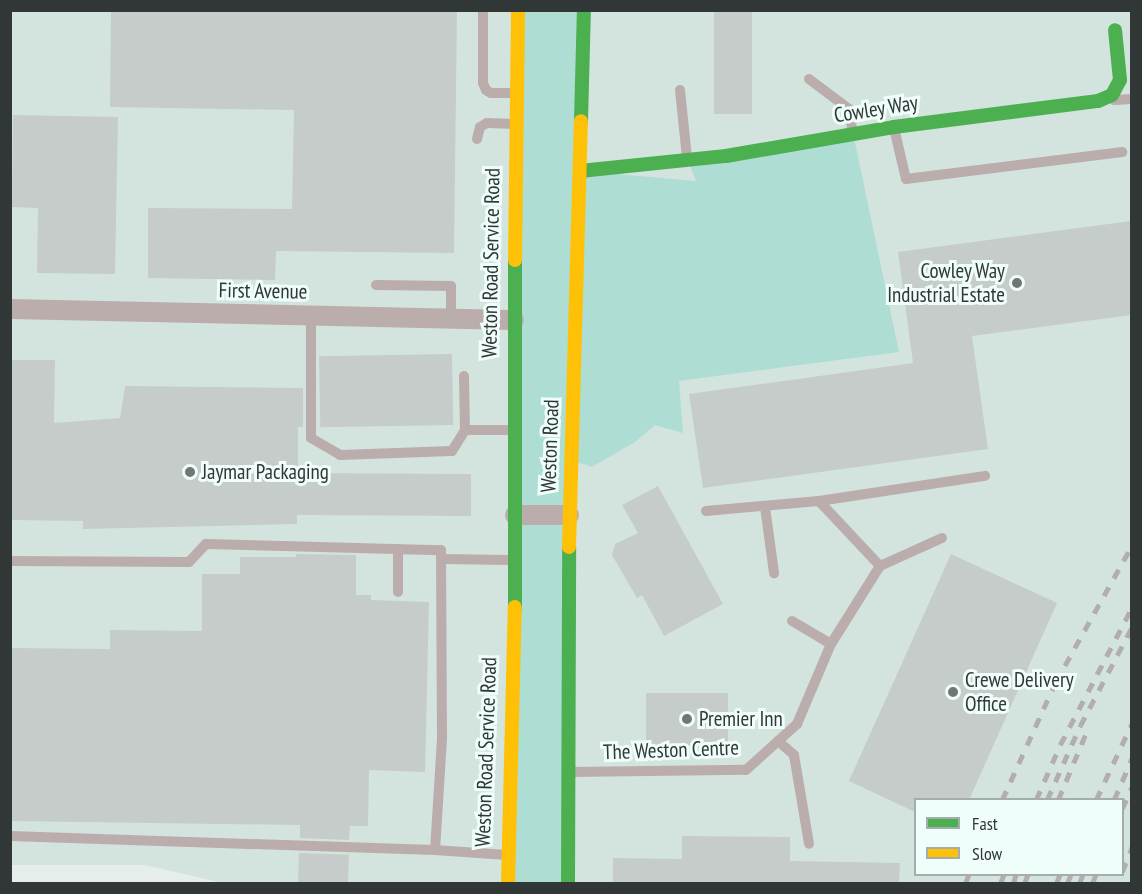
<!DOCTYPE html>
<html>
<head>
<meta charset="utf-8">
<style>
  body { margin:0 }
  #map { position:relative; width:1142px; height:894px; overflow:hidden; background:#e6eeec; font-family:"PT Sans Narrow",sans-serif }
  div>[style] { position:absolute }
  .built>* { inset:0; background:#d3e4df }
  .green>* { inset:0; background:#aeddd4 }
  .building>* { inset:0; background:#c6ccca; transform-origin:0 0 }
  .lane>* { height:10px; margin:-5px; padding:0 5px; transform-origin:5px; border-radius:5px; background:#bcadad }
  .street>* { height:20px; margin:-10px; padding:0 10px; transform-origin:10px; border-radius:10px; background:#bcadad }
  .fast>* { height:14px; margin:-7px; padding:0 7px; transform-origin:7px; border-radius:7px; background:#4caf50 }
  .slow>* { height:14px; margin:-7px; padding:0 7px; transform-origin:7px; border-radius:7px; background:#ffc107 }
  .rail>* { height:4.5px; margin-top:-2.25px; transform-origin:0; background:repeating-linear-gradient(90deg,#b3aeae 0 10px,transparent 0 20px) }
  .dots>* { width:16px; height:16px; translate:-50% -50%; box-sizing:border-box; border:3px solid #effefa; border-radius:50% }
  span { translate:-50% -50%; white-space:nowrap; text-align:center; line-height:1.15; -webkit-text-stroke:6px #effefa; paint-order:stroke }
  .street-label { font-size:21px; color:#313736 }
  .poi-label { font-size:21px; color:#313736 }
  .right { translate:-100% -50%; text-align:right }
  .left { translate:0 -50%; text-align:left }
  .frame { position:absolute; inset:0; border:12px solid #313736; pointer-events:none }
  .legend { position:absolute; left:914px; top:798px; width:210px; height:78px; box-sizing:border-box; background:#effefa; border:2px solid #a3aeac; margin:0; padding:8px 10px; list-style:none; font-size:18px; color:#313736 }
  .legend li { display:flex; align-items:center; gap:12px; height:30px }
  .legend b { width:30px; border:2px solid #a3aeac }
</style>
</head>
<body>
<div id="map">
  <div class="built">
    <i style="clip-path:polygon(evenodd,11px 11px,1131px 11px,1131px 883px,227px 884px,145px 865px,11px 865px,11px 11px,916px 800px,1122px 800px,1122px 874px,916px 874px,916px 800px)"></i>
  </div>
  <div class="green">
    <i style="clip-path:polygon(518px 11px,584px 11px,581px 171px,696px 181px,687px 158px,853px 133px,899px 352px,679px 381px,683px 433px,655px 425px,635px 442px,592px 467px,571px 460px,568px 883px,508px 884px)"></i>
  </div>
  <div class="building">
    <i style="clip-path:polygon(111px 10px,457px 10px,454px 253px,276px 251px,275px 280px,148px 278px,148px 208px,292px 209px,294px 110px,110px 107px)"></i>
    <i style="left:714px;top:10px;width:38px;height:104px"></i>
    <i style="clip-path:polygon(13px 115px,118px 117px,115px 274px,37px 273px,38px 208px,12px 207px)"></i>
    <i style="clip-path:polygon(1131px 221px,1131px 315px,972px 336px,988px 449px,703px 488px,689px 394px,913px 363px,898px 252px)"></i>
    <i style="left:452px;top:354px;width:71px;height:133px;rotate:89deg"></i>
    <i style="clip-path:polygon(10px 360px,55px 360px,54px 423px,120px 418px,125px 386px,303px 388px,303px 427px,298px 427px,298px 473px,471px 474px,471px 516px,297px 515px,297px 524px,83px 529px,83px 521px,10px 520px)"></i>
    <i style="clip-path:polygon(658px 486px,723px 604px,664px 636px,642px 595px,637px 598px,612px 555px,615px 544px,638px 533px,622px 505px)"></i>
    <i style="clip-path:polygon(296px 554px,356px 555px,356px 595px,371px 595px,371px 600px,429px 602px,425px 772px,369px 770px,368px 826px,350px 826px,349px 840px,300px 838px,300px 825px,10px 821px,10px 648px,110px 649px,110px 630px,202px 631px,202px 574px,240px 574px,240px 557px,296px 557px)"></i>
    <i style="clip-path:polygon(951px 554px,1057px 603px,969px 800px,915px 800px,915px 812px,849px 781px)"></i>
    <i style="left:646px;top:693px;width:82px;height:52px"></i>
    <i style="clip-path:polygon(682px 836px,790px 837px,790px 861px,900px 863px,899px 884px,613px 884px,613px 858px,682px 859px)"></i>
    <i style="left:299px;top:853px;width:50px;height:31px;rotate:2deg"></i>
  </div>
  <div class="lane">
    <i style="left:483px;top:10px;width:73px;rotate:90deg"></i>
    <i style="left:483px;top:83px;width:8px;rotate:67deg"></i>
    <i style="left:486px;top:90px;width:6px;rotate:31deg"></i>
    <i style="left:491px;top:93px;width:26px"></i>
    <i style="left:809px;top:79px;width:50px;rotate:36.9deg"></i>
    <i style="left:849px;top:109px;width:24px;rotate:81deg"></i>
    <i style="left:680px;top:90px;width:68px;rotate:84.1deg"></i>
    <i style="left:1114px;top:100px;width:18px;rotate:-3deg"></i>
    <i style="left:894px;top:128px;width:52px;rotate:76.8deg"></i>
    <i style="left:906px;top:179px;width:218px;rotate:-7.1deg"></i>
    <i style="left:477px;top:139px;width:12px;rotate:-76deg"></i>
    <i style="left:480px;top:127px;width:8px;rotate:-30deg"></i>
    <i style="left:487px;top:123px;width:28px;rotate:2deg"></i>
    <i style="left:376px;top:285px;width:75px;rotate:0.8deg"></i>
    <i style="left:451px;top:286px;width:33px;rotate:90deg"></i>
    <i style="left:311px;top:316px;width:122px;rotate:90deg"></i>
    <i style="left:311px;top:438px;width:34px;rotate:30deg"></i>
    <i style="left:340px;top:455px;width:112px;rotate:-2deg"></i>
    <i style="left:452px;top:451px;width:25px;rotate:-58deg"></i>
    <i style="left:465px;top:430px;width:54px;rotate:-91.1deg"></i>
    <i style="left:465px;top:430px;width:50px"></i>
    <i style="left:819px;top:501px;width:168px;rotate:-8.6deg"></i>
    <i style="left:765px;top:507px;width:67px;rotate:82.2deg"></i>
    <i style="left:706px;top:511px;width:113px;rotate:-5.1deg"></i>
    <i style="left:819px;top:501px;width:89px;rotate:46.8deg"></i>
    <i style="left:398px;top:549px;width:43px;rotate:90deg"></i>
    <i style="left:441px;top:559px;width:75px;rotate:0.8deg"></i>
    <i style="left:10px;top:561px;width:179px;rotate:0.3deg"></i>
    <i style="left:189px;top:562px;width:25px;rotate:-47deg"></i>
    <i style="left:206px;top:544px;width:235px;rotate:1.5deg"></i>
    <i style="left:441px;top:550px;width:189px;rotate:89.7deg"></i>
    <i style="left:442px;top:739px;width:111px;rotate:93.6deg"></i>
    <i style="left:435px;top:850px;width:72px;rotate:4deg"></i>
    <i style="left:792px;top:621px;width:45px;rotate:30.5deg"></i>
    <i style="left:778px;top:741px;width:21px;rotate:41deg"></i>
    <i style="left:794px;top:755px;width:90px;rotate:80.4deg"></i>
    <i style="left:571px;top:772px;width:175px;rotate:-0.7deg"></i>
    <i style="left:746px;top:770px;width:69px;rotate:-42deg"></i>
    <i style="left:797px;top:724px;width:87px;rotate:-67deg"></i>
    <i style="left:831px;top:644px;width:92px;rotate:-57.9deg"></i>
    <i style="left:880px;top:566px;width:68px;rotate:-24.3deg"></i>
    <i style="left:10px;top:836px;width:425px;rotate:1.9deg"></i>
  </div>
  <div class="street">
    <i style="left:10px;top:309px;width:504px;rotate:1.25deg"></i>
    <i style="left:515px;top:515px;width:54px"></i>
  </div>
  <div class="fast">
    <i style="left:581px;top:121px;width:111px;rotate:-88.5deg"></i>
    <i style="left:580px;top:171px;width:147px;rotate:-5.9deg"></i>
    <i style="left:726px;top:156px;width:170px;rotate:-9.8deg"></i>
    <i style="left:894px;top:127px;width:206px;rotate:-7.3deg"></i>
    <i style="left:1098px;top:101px;width:15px;rotate:-23deg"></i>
    <i style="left:1112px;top:95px;width:17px;rotate:-62deg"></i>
    <i style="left:1120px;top:80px;width:50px;rotate:-95.7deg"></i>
    <i style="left:515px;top:260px;width:347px;rotate:90deg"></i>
    <i style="left:568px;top:884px;width:337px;rotate:-89.8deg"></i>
  </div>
  <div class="slow">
    <i style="left:515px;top:260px;width:250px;rotate:-89.3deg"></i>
    <i style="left:569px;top:547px;width:426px;rotate:-88.4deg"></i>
    <i style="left:508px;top:884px;width:277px;rotate:-88.6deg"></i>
  </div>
  <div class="rail">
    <i style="left:1002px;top:800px;width:128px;rotate:-65.6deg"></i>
    <i style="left:1055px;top:683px;width:158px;rotate:-60.8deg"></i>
    <i style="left:1036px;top:800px;width:60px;rotate:-66.4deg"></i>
    <i style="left:1060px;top:745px;width:156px;rotate:-62.4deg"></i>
    <i style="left:1047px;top:800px;width:81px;rotate:-66deg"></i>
    <i style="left:1080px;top:726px;width:112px;rotate:-62.3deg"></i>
    <i style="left:1058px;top:800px;width:73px;rotate:-67.3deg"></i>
    <i style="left:1096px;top:800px;width:85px;rotate:-64.9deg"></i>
    <i style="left:1114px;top:800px;width:46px;rotate:-66.8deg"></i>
    <i style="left:1122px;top:809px;width:24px;rotate:-66deg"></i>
    <i style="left:1122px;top:872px;width:27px;rotate:-68deg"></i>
    <i style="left:965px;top:884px;width:11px;rotate:-68deg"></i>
    <i style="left:1000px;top:884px;width:11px;rotate:-68deg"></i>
    <i style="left:1013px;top:884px;width:10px;rotate:-73deg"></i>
    <i style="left:1024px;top:884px;width:11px;rotate:-68deg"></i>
    <i style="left:1056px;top:884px;width:11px;rotate:-68deg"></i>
    <i style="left:1067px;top:884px;width:11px;rotate:-68deg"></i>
    <i style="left:1079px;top:884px;width:11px;rotate:-68deg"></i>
    <i style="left:1092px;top:884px;width:11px;rotate:-68deg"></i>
  </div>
  <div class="dots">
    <i style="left:1017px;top:283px;background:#707776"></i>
    <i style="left:190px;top:472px;background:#707776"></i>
    <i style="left:953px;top:692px;background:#707776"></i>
    <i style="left:687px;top:719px;background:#707776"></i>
  </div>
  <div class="street-label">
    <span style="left:876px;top:109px;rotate:-9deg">Cowley Way</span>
    <span style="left:491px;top:263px;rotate:-89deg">Weston Road Service Road</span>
    <span style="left:263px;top:291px;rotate:1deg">First Avenue</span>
    <span style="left:550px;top:446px;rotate:-88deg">Weston Road</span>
    <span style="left:671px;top:750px;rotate:-2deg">The Weston Centre</span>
    <span style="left:486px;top:752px;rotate:-88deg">Weston Road Service Road</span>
  </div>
  <div class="poi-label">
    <span class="right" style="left:1005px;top:283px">Cowley Way<br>Industrial Estate</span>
    <span class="left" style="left:202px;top:472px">Jaymar Packaging</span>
    <span class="left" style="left:965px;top:692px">Crewe Delivery<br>Office</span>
    <span class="left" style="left:699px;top:719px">Premier Inn</span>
  </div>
  <div class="frame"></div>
  <ul class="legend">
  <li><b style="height:8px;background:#4caf50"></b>Fast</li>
  <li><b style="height:8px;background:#ffc107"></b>Slow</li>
  </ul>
</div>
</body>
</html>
